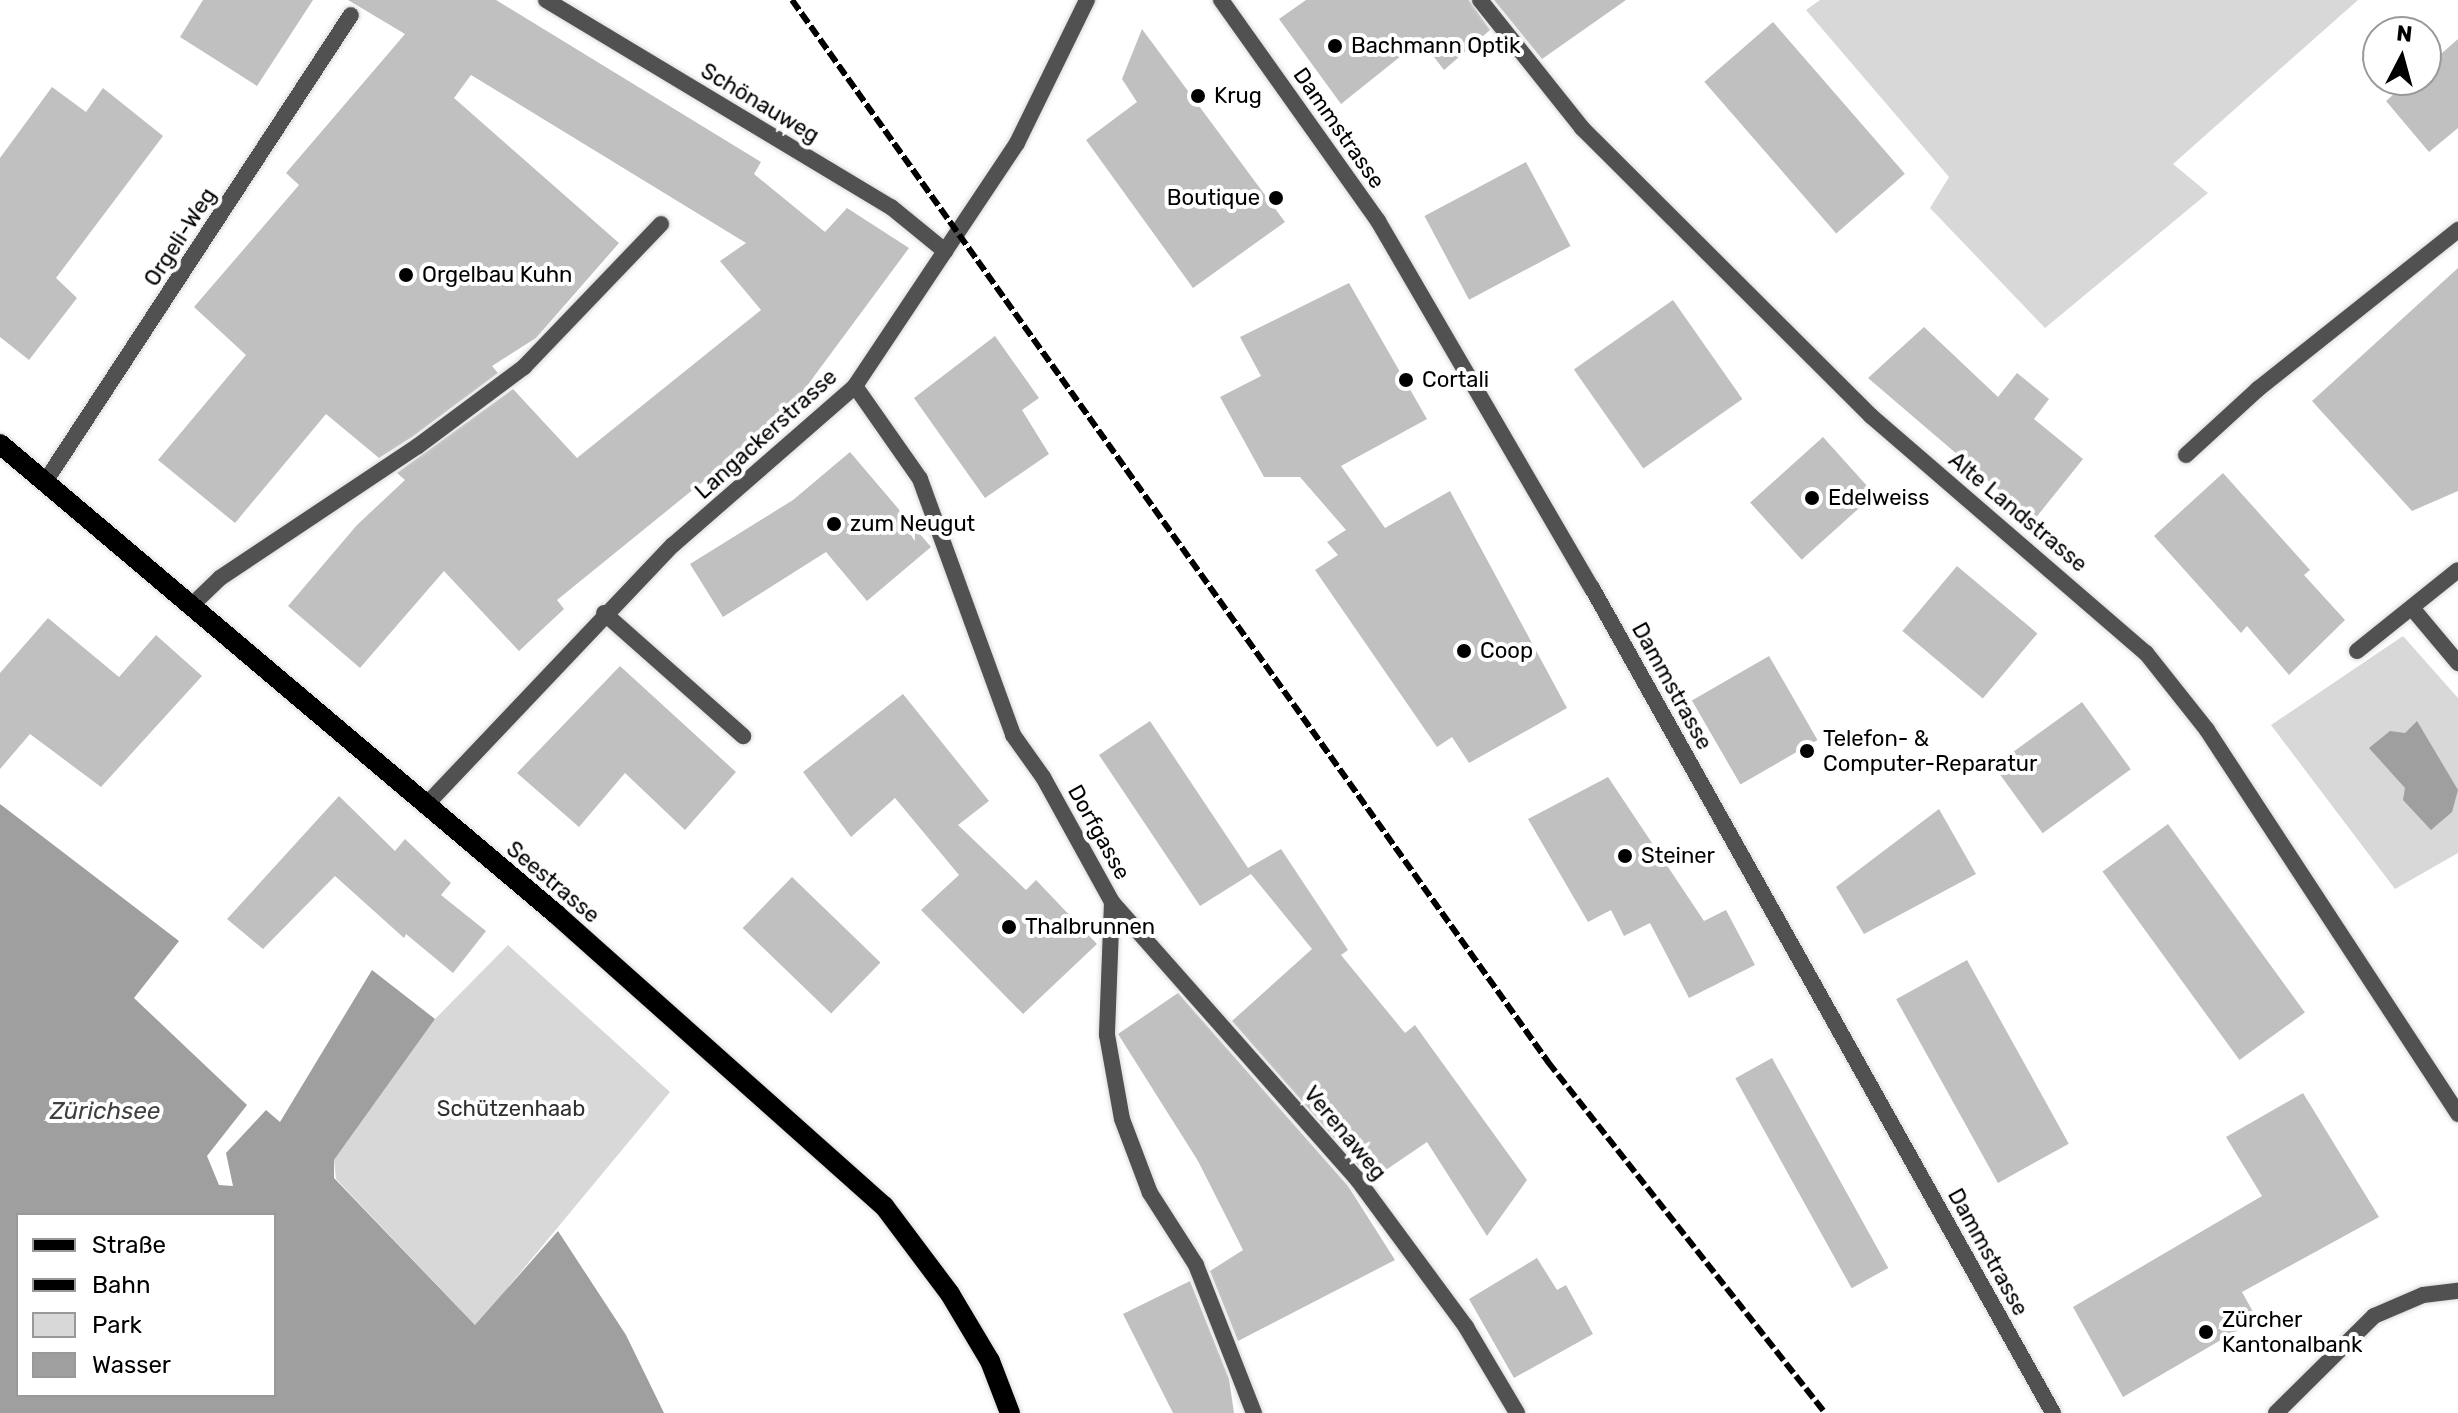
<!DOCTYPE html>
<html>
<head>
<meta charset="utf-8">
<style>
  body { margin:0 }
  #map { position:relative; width:2458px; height:1413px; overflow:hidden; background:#fff; font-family:Rubik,sans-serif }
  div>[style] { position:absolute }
  .green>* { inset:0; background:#d8d8d8 }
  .water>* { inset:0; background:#9f9f9f }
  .building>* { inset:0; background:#c0c0c0; transform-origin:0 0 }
  .roads { filter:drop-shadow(0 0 2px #dbdbdb) drop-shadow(0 0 2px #dbdbdb) }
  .service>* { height:16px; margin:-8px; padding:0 8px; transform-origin:8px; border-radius:8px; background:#515151 }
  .pedestrian>* { height:16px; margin:-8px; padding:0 8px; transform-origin:8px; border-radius:8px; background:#515151 }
  .minor>* { height:16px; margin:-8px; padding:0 8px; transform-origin:8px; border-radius:8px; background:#515151 }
  .tertiary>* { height:16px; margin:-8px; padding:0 8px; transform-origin:8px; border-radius:8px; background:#515151 }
  .primary>* { height:20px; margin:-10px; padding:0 10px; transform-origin:10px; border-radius:10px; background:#000 }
  .rail>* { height:6px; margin-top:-3px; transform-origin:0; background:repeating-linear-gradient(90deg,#000 0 12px,transparent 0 16px) }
  .dots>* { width:22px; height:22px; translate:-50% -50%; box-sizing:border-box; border:4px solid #fff; border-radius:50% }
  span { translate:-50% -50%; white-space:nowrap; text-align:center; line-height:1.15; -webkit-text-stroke:8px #fff; paint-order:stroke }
  .poi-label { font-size:22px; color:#000 }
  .left { translate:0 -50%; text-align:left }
  .right { translate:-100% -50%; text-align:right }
  .street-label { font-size:22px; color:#000 }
  .park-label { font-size:22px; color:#2f2f2f }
  .water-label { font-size:24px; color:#404040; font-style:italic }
  .legend { position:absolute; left:16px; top:1213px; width:260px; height:184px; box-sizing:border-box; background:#fff; border:2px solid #999; margin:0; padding:10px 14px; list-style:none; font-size:24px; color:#000 }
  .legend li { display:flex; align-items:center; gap:16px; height:40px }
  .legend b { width:40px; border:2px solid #999 }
  .north { position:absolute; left:2362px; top:16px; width:80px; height:80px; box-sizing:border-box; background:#fff; border:2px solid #999; border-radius:50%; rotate:6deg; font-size:22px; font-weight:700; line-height:32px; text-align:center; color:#000 }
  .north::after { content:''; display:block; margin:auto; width:28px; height:36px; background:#000; clip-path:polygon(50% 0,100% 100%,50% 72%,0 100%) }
</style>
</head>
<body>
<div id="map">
  <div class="green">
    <i style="clip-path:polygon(1820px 0,2358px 0,2173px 164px,2208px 193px,2045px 328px,1930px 208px,1949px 177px,1806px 10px)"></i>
    <i style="clip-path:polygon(2403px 636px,2458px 698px,2458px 853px,2395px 889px,2271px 725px)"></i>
    <i style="clip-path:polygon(508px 945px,670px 1092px,476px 1326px,336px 1179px,334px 1160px,435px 1019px)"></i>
  </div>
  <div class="water">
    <i style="clip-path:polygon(2417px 721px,2458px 790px,2452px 812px,2431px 830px,2403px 800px,2405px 788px,2369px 748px,2390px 731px,2405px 733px)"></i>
    <i style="clip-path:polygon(evenodd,0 804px,179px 941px,134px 998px,247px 1105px,207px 1156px,219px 1185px,233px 1186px,226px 1153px,266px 1110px,280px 1122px,372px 970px,435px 1019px,334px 1160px,334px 1178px,475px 1325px,558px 1231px,626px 1335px,664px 1413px,0 1413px,0 804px,18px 1215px,274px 1215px,274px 1395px,18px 1395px,18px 1215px)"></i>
  </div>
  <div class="building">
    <i style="clip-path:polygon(203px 0,313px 0,257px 86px,180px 37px)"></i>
    <i style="clip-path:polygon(348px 0,496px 0,761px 162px,754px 174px,825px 232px,847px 208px,909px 248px,798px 398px,801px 402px,557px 600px,564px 609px,519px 651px,444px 571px,360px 668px,288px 606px,357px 525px,405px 480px,397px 473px,513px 389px,577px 458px,761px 310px,720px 261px,746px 243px,471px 75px,454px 98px,619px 243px,536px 338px,492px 366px,498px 373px,412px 437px,379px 458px,326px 414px,235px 523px,158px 460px,246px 355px,194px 307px,299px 185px,286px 173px,405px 34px)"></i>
    <i style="clip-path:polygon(1306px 0,1469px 0,1490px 30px,1444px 70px,1421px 40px,1341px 104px,1279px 19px)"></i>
    <i style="clip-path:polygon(1494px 0,1626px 0,1542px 59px)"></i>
    <i style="left:1773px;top:22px;width:201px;height:91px;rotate:49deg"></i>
    <i style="clip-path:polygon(1142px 29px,1285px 222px,1193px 288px,1086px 140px,1137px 102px,1122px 79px)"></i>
    <i style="clip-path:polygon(2458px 39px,2458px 128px,2429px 152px,2386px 101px,2410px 80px,2426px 80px,2426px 67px)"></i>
    <i style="clip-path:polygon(52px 87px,86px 112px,103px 88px,163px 136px,56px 278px,77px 298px,29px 360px,0 337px,0 158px)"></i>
    <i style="left:1526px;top:162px;width:95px;height:115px;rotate:62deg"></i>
    <i style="clip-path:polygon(2458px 268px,2458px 491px,2412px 511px,2312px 401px)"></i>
    <i style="clip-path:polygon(1349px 283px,1427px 419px,1341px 466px,1385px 528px,1450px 491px,1567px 708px,1469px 763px,1452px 737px,1437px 747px,1315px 570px,1338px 555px,1327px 542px,1346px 530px,1300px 477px,1264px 477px,1220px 397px,1261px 376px,1240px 337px)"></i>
    <i style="left:1673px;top:300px;width:121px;height:121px;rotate:55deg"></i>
    <i style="clip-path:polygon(1924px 327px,1998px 397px,2017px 373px,2049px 399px,2034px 419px,2083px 459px,2034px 520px,1868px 378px)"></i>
    <i style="clip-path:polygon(995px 336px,1039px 398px,1022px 410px,1049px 454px,985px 498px,914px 398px)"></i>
    <i style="left:1823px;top:437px;width:77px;height:98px;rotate:48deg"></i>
    <i style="clip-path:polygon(850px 452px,931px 547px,867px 601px,826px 552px,723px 617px,690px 564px,793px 500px)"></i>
    <i style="clip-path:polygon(2223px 473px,2310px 570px,2304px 575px,2345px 620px,2289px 675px,2247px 626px,2241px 633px,2154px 536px)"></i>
    <i style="left:1957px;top:566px;width:105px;height:85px;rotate:40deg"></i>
    <i style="clip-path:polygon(48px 618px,119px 677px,156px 635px,202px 676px,101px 787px,30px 734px,0 769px,0 673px)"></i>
    <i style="left:1769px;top:656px;width:97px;height:89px;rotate:60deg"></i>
    <i style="clip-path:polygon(620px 666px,736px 772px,685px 830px,625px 773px,579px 827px,517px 773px)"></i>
    <i style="clip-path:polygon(903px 694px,989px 801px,958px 825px,1026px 890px,1036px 880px,1097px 944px,1023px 1014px,921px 910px,959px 875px,895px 798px,851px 837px,803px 772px)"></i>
    <i style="left:2082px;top:702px;width:83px;height:109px;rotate:54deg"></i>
    <i style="clip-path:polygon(1150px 721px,1248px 868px,1281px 849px,1348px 950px,1341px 955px,1405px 1033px,1415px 1025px,1527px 1180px,1487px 1236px,1427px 1142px,1371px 1180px,1232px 1021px,1312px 949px,1251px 874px,1200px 906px,1099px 755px)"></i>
    <i style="clip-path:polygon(1608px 777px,1704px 921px,1726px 910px,1755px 965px,1689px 998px,1650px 923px,1624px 936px,1611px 910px,1588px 922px,1528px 819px)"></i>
    <i style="clip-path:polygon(339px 796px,395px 851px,405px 839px,451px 883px,441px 895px,486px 931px,453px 973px,406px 934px,404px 938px,335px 876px,263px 949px,227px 919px)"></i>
    <i style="clip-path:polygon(1939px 809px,1976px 874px,1864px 934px,1836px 887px)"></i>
    <i style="left:2168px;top:824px;width:233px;height:81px;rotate:54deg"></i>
    <i style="left:792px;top:877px;width:123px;height:71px;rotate:44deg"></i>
    <i style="left:1967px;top:960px;width:210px;height:81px;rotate:61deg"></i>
    <i style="clip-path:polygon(1178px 993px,1348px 1186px,1395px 1260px,1238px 1341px,1210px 1271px,1243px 1250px,1198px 1161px,1118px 1034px)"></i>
    <i style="left:1772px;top:1058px;width:240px;height:42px;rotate:61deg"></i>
    <i style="clip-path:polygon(2303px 1093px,2379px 1217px,2242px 1292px,2257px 1319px,2123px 1397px,2073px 1307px,2262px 1196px,2226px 1137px)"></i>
    <i style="clip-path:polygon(1537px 1258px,1557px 1290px,1566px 1285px,1593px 1334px,1514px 1378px,1469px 1299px)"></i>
    <i style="clip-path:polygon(1190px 1281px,1229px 1379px,1234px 1413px,1173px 1413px,1123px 1314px)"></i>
  </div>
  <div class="roads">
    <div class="service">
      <i style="left:2186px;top:455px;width:98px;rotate:-42.5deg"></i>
      <i style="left:2258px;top:389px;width:256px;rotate:-38.5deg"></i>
      <i style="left:191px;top:606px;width:40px;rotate:-44deg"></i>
      <i style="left:220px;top:578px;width:238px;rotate:-33.7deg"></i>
      <i style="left:418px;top:446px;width:132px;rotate:-36.7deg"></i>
      <i style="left:524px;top:367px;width:198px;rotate:-46.2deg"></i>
      <i style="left:2412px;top:608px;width:72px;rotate:50.1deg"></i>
      <i style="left:604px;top:613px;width:186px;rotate:41.5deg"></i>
      <i style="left:2357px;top:651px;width:129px;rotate:-38.7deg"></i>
    </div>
    <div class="pedestrian">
      <i style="left:855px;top:386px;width:113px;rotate:55deg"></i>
      <i style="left:920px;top:479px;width:272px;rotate:70deg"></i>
      <i style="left:1013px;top:735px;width:52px;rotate:54.5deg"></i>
      <i style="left:1043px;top:777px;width:143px;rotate:61.1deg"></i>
      <i style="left:1112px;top:902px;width:133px;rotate:92.2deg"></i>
      <i style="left:1107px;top:1035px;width:85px;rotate:79.9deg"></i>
      <i style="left:1122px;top:1119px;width:79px;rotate:69.3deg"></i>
      <i style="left:1150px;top:1193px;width:85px;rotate:57.4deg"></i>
      <i style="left:1196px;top:1265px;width:159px;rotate:68.6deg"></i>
      <i style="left:1112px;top:902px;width:370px;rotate:48.5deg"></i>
      <i style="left:1357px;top:1179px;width:184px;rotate:53.6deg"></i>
      <i style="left:1466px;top:1327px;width:100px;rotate:59.3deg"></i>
    </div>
    <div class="minor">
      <i style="left:546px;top:0;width:402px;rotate:31deg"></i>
      <i style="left:891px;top:207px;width:70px;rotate:39.2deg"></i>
      <i style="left:1221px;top:0;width:271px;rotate:54.6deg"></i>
      <i style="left:1378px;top:221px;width:425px;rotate:59.8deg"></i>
      <i style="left:1592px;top:588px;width:945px;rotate:60.8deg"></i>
      <i style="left:1480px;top:0;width:164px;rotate:51.4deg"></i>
      <i style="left:1582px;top:128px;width:408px;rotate:44.9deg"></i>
      <i style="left:1871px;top:416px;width:363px;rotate:40.8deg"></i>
      <i style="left:2146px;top:653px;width:98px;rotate:51.6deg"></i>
      <i style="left:2207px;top:730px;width:459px;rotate:56.8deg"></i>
      <i style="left:45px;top:482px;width:558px;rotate:-56.77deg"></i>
      <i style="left:425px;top:806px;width:360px;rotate:-46.5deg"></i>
      <i style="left:673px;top:545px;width:242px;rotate:-41.1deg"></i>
      <i style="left:855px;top:386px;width:292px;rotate:-56.3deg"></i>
      <i style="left:1017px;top:143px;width:159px;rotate:-63.9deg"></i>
    </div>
    <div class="tertiary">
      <i style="left:2276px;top:1413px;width:138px;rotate:-44.7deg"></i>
      <i style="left:2374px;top:1316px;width:53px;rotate:-23.2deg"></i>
      <i style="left:2423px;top:1295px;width:35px;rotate:-7deg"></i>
    </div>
    <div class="primary">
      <i style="left:0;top:444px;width:728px;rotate:40.21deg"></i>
      <i style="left:556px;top:914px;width:439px;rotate:41.7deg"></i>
      <i style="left:884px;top:1206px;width:110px;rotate:53.1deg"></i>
      <i style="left:950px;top:1294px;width:78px;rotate:59.2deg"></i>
      <i style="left:990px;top:1361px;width:56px;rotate:69deg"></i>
    </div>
  </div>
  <div class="rail">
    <i style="left:792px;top:0;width:1304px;rotate:54.55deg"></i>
    <i style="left:1548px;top:1062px;width:447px;rotate:51.7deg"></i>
  </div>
  <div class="dots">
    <i style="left:1335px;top:46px;background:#000"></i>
    <i style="left:1198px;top:96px;background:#000"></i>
    <i style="left:1276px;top:198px;background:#000"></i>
    <i style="left:406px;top:275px;background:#000"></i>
    <i style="left:1406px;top:380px;background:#000"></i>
    <i style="left:1812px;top:498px;background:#000"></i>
    <i style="left:834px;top:524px;background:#000"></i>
    <i style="left:1464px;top:651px;background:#000"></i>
    <i style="left:1807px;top:751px;background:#000"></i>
    <i style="left:1625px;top:856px;background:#000"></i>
    <i style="left:1009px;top:927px;background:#000"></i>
    <i style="left:2206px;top:1332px;background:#000"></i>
  </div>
  <div class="poi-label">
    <span class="left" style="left:1351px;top:46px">Bachmann Optik</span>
    <span class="left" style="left:1214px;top:96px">Krug</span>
    <span class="right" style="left:1260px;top:198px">Boutique</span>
    <span class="left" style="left:422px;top:275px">Orgelbau Kuhn</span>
    <span class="left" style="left:1422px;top:380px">Cortali</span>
    <span class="left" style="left:1828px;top:498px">Edelweiss</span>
    <span class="left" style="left:850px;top:524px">zum Neugut</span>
    <span class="left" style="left:1480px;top:651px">Coop</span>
    <span class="left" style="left:1823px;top:751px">Telefon- &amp;<br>Computer-Reparatur</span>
    <span class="left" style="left:1641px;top:856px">Steiner</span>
    <span class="left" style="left:1025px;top:927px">Thalbrunnen</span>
    <span class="left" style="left:2222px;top:1332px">Zürcher<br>Kantonalbank</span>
  </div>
  <div class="street-label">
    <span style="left:760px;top:103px;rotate:31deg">Schönauweg</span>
    <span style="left:1339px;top:128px;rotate:55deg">Dammstrasse</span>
    <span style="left:180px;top:237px;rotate:-57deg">Orgeli-Weg</span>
    <span style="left:766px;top:434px;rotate:-42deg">Langackerstrasse</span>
    <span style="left:2018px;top:512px;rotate:40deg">Alte Landstrasse</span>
    <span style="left:1672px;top:686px;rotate:61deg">Dammstrasse</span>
    <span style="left:1099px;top:832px;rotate:61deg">Dorfgasse</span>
    <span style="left:553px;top:882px;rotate:40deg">Seestrasse</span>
    <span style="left:1345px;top:1133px;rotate:50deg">Verenaweg</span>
    <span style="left:1988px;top:1252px;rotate:61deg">Dammstrasse</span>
  </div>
  <div class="park-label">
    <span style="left:511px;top:1109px">Schützenhaab</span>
  </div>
  <div class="water-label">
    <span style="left:105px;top:1112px">Zürichsee</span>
  </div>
  <ul class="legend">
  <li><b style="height:10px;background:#000"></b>Straße</li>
  <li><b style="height:10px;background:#000"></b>Bahn</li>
  <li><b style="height:22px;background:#d8d8d8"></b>Park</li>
  <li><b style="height:22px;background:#9f9f9f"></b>Wasser</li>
  </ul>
  <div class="north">N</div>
</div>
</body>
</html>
